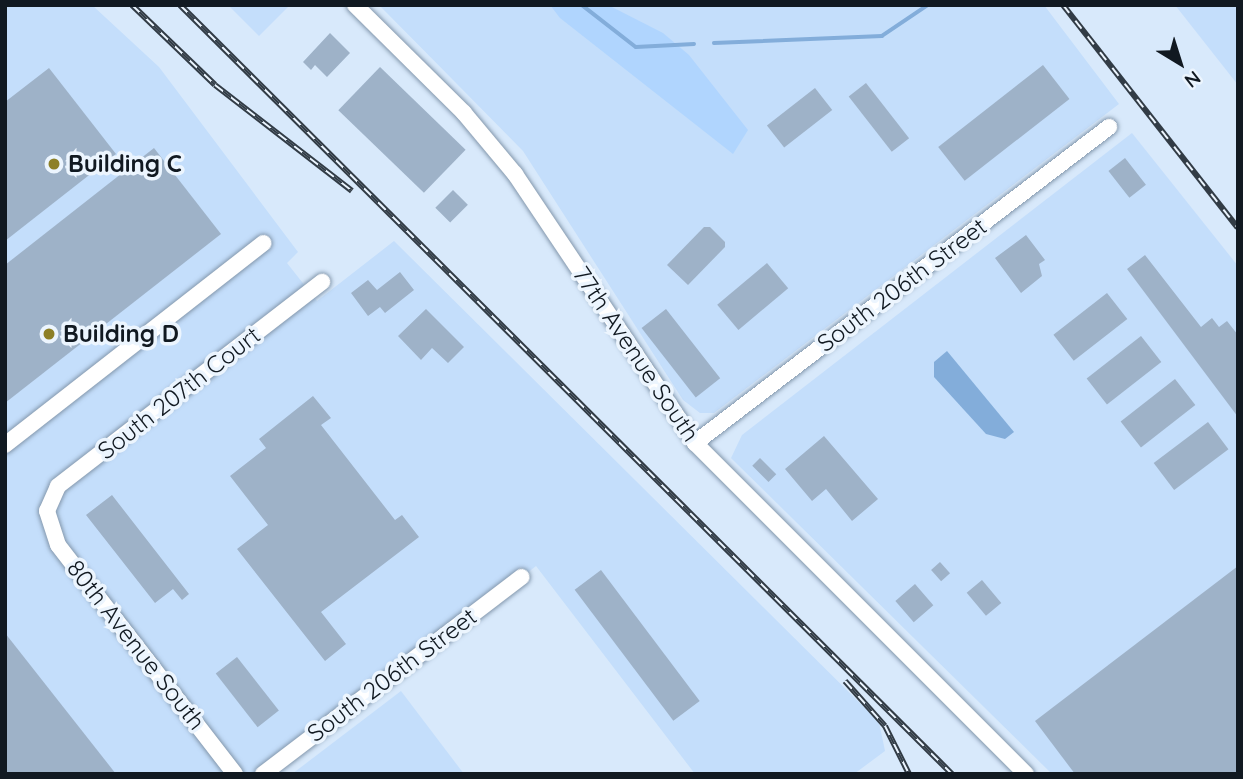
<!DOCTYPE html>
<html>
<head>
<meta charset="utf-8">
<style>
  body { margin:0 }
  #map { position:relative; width:1243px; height:779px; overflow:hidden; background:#d8e9fb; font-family:Quicksand,sans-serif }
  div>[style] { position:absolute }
  .built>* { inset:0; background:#c4defb }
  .green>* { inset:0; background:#b0d5fe }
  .water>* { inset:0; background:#83adda }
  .stream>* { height:3.5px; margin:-1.75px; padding:0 1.75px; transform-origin:1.75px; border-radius:1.75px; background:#83adda }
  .building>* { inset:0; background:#9eb2c8; transform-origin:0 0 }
  .roads { filter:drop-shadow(0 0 2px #8397ac) drop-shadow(0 0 2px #8397ac) }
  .minor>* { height:16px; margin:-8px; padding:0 8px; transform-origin:8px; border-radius:8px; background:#fff }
  .rail>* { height:6px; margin-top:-3px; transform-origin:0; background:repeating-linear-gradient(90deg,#ecf5fe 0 10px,#323c46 0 20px); box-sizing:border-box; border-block:2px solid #323c46 }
  .dots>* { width:19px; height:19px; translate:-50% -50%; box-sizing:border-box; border:4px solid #ecf5fe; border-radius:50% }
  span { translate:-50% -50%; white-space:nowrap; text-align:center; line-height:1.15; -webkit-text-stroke:7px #ecf5fe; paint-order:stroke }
  .poi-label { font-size:24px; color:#111921; font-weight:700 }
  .left { translate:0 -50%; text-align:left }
  .street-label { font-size:24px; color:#111921 }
  .frame { position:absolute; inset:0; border:7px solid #111921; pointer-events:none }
  .north { position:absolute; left:1145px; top:28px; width:70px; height:70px; -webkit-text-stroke:5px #ecf5fe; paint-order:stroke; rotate:142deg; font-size:19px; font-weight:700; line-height:28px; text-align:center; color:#111921 }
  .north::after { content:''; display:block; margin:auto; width:24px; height:32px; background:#111921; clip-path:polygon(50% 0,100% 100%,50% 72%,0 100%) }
</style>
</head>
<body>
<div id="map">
  <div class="built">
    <i style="clip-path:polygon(5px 5px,92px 5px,159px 67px,298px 252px,287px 263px,317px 301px,394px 241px,879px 722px,885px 751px,854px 774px,695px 774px,536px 566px,526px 574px,521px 567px,253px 774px,5px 774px)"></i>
    <i style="clip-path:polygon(228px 5px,290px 5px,259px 36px)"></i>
    <i style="clip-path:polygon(379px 5px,1044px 5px,1119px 104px,714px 413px,700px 413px,683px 400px,523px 151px)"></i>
    <i style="clip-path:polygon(1175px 5px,1238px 5px,1238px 85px)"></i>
    <i style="clip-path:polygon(1132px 133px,1238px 266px,1238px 774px,1052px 774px,731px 458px,742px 435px)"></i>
    <i style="clip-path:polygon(401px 691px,464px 774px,292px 774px)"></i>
  </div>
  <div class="green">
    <i style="clip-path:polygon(550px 5px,608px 5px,663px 33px,689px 55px,748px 130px,733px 154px,560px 18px)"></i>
  </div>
  <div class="water">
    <i style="clip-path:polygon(947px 351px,1014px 432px,1005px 439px,986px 434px,934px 377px,934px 362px)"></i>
  </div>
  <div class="stream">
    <i style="left:582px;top:5px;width:68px;rotate:37.9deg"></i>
    <i style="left:636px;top:47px;width:58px;rotate:-3deg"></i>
    <i style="left:714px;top:43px;width:168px;rotate:-2.4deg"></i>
    <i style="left:882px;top:36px;width:55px;rotate:-34deg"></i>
  </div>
  <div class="building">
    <i style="clip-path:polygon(330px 33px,350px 53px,327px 77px,315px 65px,311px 70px,303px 62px)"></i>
    <i style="left:1043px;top:65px;width:43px;height:133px;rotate:52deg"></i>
    <i style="left:380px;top:67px;width:119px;height:60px;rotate:44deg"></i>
    <i style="clip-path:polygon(49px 68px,116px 154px,5px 241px,5px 102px)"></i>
    <i style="left:866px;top:83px;width:70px;height:22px;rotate:52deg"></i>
    <i style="left:815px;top:88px;width:28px;height:61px;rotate:52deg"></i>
    <i style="clip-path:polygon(154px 148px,221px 234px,5px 403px,5px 265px)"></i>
    <i style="left:1125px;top:158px;width:34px;height:21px;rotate:52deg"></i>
    <i style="left:453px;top:190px;width:21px;height:25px;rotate:45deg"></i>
    <i style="clip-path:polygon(704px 227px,710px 227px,725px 242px,725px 247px,688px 285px,667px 265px)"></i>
    <i style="clip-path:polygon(1026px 235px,1045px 260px,1039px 264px,1042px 276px,1021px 293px,995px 258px)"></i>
    <i style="clip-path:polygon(1145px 255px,1201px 327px,1212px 318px,1219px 327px,1227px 321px,1238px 335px,1238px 417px,1127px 269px)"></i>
    <i style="left:767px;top:263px;width:33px;height:65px;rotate:50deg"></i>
    <i style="clip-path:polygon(400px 272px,414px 290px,385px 313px,380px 307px,368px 316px,351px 293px,368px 280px,377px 290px)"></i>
    <i style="left:1107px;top:293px;width:33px;height:68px;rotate:52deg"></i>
    <i style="clip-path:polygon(426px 309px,464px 347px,448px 363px,432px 348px,421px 360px,398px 336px)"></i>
    <i style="left:666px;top:309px;width:88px;height:31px;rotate:52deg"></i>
    <i style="left:1141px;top:336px;width:33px;height:69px;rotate:52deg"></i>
    <i style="left:1175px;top:379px;width:33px;height:69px;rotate:52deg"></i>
    <i style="clip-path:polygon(313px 396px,331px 418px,321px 425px,395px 520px,402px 515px,419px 537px,321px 612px,346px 644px,325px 661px,237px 549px,268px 525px,230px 476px,266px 448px,259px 439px)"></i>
    <i style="left:1208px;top:422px;width:34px;height:68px;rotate:53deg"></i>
    <i style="clip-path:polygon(824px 436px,878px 499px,852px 521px,826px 489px,812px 501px,785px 469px)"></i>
    <i style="left:760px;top:458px;width:23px;height:11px;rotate:45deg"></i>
    <i style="clip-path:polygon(112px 495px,189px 594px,182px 600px,173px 589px,155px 603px,86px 515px)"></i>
    <i style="left:940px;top:562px;width:15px;height:12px;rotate:48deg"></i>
    <i style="clip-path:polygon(1238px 566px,1238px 774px,1075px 774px,1035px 721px)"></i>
    <i style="left:601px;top:570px;width:164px;height:33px;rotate:53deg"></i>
    <i style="left:982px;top:580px;width:30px;height:20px;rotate:50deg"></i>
    <i style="left:915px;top:584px;width:28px;height:26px;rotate:49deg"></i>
    <i style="clip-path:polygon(5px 633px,116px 774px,5px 774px)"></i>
    <i style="left:237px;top:657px;width:68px;height:27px;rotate:52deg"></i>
  </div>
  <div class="roads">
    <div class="minor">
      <i style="left:355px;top:5px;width:153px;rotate:44.7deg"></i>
      <i style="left:464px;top:113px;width:80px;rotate:50.1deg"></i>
      <i style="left:515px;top:174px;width:324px;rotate:56.2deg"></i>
      <i style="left:695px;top:443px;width:468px;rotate:45deg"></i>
      <i style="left:695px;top:443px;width:521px;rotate:-37.35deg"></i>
      <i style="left:5px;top:445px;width:328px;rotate:-38deg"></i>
      <i style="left:235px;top:774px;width:289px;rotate:-127.7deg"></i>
      <i style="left:58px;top:545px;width:36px;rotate:-108deg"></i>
      <i style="left:47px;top:511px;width:27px;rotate:-66deg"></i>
      <i style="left:58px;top:486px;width:334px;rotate:-37.7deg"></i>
      <i style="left:263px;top:774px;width:325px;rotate:-37.3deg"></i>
    </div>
  </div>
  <div class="rail">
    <i style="left:132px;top:5px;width:115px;rotate:43.9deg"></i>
    <i style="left:215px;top:85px;width:173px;rotate:37.7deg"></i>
    <i style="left:180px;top:5px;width:1090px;rotate:44.89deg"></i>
    <i style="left:1063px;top:5px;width:283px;rotate:51.9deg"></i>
    <i style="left:845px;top:681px;width:60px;rotate:48.4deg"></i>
    <i style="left:885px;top:726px;width:54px;rotate:63.4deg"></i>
  </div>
  <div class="dots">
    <i style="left:54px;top:164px;background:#8d8027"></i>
    <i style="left:49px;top:334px;background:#8d8027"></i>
  </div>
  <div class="poi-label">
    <span class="left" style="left:68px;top:164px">Building C</span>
    <span class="left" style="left:63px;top:334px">Building D</span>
  </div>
  <div class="street-label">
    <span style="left:902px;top:285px;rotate:-37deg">South 206th Street</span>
    <span style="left:636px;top:354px;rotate:56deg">77th Avenue South</span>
    <span style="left:179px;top:393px;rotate:-38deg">South 207th Court</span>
    <span style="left:136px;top:645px;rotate:52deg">80th Avenue South</span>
    <span style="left:392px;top:675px;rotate:-37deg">South 206th Street</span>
  </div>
  <div class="frame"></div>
  <div class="north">N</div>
</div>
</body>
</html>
